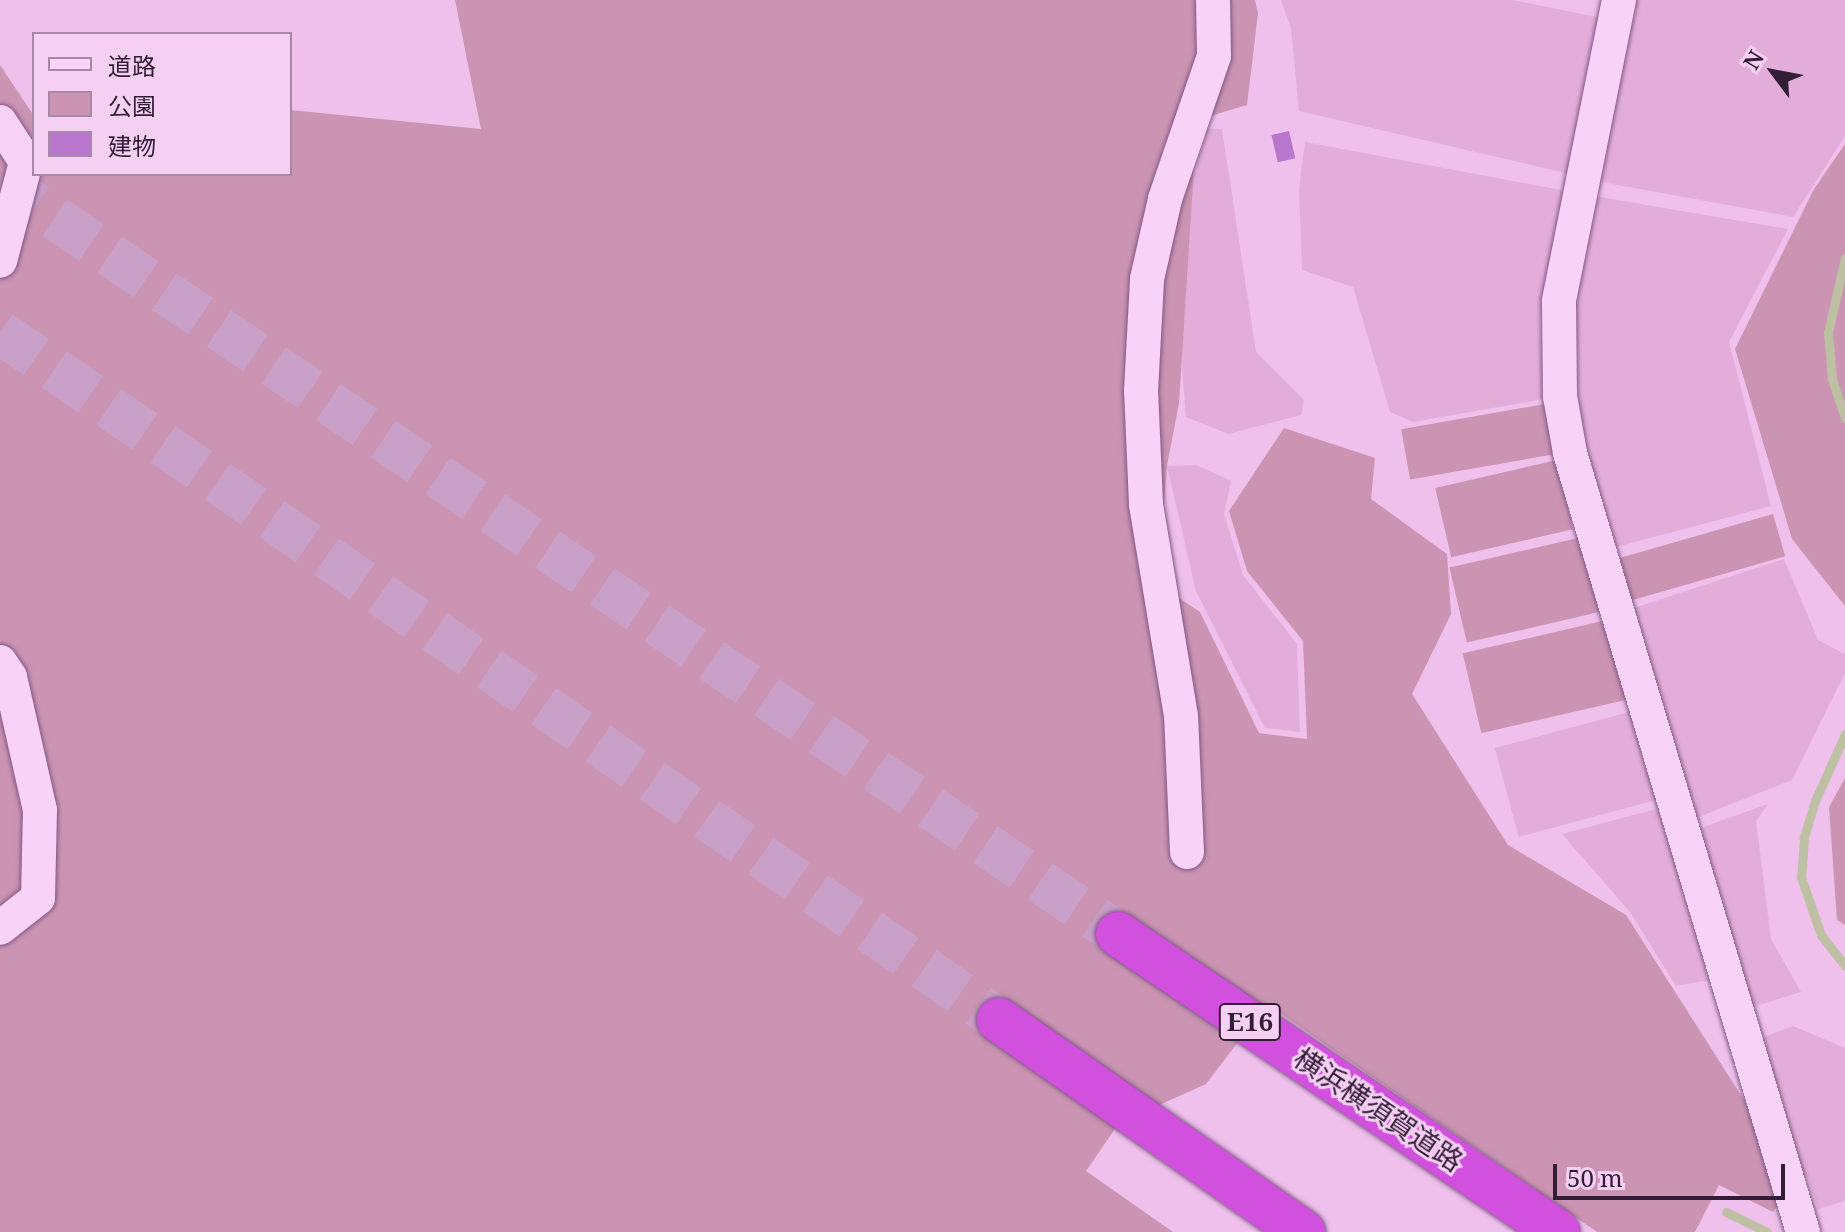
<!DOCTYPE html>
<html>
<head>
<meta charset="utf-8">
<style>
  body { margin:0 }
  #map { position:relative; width:1845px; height:1232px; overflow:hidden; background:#eec0eb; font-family:"Noto Serif","Noto Sans JP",serif }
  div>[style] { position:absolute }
  .farmland>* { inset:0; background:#e3add9; transform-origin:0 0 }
  .green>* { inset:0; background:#cb94b2; transform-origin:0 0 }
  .stream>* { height:9px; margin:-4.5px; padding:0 4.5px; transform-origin:4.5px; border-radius:4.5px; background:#bec0a3 }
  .building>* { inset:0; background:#b876cc; transform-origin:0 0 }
  .highway-tunnel>* { height:44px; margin-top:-22px; transform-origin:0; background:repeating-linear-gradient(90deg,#c89fc7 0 44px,transparent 0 66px) }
  .roads { filter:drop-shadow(0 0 2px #815887) drop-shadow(0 0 2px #815887) }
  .street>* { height:34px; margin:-17px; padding:0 17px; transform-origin:17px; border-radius:17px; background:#f9d3f7 }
  .highway>* { height:44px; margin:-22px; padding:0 22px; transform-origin:22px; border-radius:22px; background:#d150de }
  span { translate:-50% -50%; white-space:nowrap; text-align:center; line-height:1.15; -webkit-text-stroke:6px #f5d0f3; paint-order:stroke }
  .shield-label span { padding:2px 6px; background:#f5d0f3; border:2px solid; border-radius:6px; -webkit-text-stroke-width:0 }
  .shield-label { font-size:26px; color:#321d36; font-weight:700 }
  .street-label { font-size:28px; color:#321d36 }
  .legend { position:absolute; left:32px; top:32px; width:260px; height:144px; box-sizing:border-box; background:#f5d0f3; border:2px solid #a788a7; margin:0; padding:10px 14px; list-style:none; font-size:24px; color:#321d36 }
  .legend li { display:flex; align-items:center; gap:16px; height:40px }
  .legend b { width:40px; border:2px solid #a788a7 }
  .north { position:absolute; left:1733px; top:32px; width:80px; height:80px; -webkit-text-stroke:6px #f5d0f3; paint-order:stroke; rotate:302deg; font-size:22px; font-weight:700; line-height:32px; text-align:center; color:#321d36 }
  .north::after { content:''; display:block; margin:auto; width:28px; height:36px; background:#321d36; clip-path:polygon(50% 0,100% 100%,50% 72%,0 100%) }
  .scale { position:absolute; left:1553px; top:1164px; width:232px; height:36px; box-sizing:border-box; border:4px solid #321d36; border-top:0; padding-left:10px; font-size:24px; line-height:28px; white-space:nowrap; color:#321d36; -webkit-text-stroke:6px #f5d0f3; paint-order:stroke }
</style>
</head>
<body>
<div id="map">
  <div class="farmland">
    <i style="clip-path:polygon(1281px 0,1513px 0,1602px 18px,1570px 174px,1299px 111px,1291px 29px)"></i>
    <i style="clip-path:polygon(1633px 0,1845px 0,1845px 136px,1793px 217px,1596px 181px)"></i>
    <i style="clip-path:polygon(1208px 129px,1222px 129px,1256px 352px,1304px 400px,1301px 415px,1228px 434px,1186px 417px,1176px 294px,1186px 201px)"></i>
    <i style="clip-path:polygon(1305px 142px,1566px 191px,1540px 318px,1544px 399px,1413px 422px,1390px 412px,1353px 287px,1302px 270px,1299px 189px)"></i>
    <i style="clip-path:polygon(1594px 196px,1788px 229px,1729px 342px,1771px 506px,1612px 548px,1582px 445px,1571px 315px)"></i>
    <i style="clip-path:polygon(1197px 465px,1231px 481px,1224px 514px,1243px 575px,1297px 644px,1300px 732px,1265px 728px,1196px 591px,1167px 466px)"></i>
    <i style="clip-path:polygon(1784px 559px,1818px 640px,1845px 654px,1845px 673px,1792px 780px,1691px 820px,1631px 609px)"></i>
    <i style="left:1633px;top:711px;width:92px;height:143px;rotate:75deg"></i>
    <i style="clip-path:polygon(1768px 804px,1756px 821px,1771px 939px,1801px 992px,1746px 1009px,1695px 830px)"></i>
    <i style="clip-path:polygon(1660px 808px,1709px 980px,1676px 986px,1630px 912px,1562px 834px)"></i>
    <i style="clip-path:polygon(1793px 1026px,1845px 1048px,1845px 1201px,1818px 1209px,1808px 1177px,1797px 1179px,1756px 1040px)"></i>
  </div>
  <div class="green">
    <i style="clip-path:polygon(455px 0,1255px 0,1258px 13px,1247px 105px,1197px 120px,1179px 403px,1167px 466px,1158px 576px,1173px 594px,1200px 612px,1259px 733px,1307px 739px,1303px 641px,1247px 571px,1229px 511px,1284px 428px,1375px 458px,1371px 499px,1447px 554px,1451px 614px,1412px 694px,1508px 845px,1626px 915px,1746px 1103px,1778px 1205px,1773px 1212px,1719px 1185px,1695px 1232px,1597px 1232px,1267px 1004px,1206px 1084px,1119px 1123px,1086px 1171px,1173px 1232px,0 1232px,0 65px,34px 116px,34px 174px,290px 174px,290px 110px,481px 129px)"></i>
    <i style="clip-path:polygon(1845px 144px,1845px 606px,1792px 539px,1735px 349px,1814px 189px)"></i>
    <i style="left:1545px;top:404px;width:51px;height:146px;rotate:80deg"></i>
    <i style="left:1557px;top:460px;width:71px;height:125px;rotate:77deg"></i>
    <i style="left:1773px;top:514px;width:44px;height:163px;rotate:74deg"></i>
    <i style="left:1582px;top:537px;width:77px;height:136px;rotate:77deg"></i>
    <i style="left:1607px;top:620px;width:82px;height:148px;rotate:77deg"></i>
    <i style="clip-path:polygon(1845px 778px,1845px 925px,1837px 920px,1829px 807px)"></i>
  </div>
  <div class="stream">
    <i style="left:1845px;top:258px;width:76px;rotate:102.9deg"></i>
    <i style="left:1828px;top:332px;width:47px;rotate:85.1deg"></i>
    <i style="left:1832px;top:379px;width:41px;rotate:71.6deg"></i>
    <i style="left:1845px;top:734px;width:73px;rotate:114.1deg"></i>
    <i style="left:1815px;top:801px;width:39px;rotate:107deg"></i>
    <i style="left:1804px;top:838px;width:39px;rotate:94deg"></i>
    <i style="left:1801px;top:877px;width:61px;rotate:71deg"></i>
    <i style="left:1821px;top:935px;width:39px;rotate:52deg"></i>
    <i style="left:1726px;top:1212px;width:46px;rotate:26deg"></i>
  </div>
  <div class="building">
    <i style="left:1289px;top:131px;width:28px;height:18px;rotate:77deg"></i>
  </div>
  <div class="highway-tunnel">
    <i style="left:0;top:181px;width:1348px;rotate:33.96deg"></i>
    <i style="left:0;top:332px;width:1213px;rotate:34.55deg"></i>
  </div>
  <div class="roads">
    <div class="street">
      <i style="left:1619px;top:0;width:307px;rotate:101.3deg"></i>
      <i style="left:1559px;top:301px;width:95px;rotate:89.4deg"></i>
      <i style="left:1560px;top:396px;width:58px;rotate:80deg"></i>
      <i style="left:1570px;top:453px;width:813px;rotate:73.35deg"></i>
      <i style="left:0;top:122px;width:48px;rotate:57deg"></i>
      <i style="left:26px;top:162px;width:102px;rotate:104.7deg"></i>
      <i style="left:0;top:662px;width:18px;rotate:56deg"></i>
      <i style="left:10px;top:677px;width:136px;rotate:77.3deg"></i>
      <i style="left:40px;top:810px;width:88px;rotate:91.3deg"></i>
      <i style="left:38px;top:898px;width:48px;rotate:141.7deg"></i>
      <i style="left:1187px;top:852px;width:136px;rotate:-92.5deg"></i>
      <i style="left:1181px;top:716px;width:215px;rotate:-99.4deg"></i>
      <i style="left:1146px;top:504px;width:113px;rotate:-92.5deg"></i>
      <i style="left:1141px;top:391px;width:112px;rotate:-86.9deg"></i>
      <i style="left:1147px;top:279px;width:82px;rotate:-77.3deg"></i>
      <i style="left:1165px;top:199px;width:151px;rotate:-71.1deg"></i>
      <i style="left:1214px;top:56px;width:56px;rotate:-91deg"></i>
    </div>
    <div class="highway">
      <i style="left:1118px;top:934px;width:531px;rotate:34.11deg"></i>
      <i style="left:999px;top:1020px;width:371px;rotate:34.9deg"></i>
    </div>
  </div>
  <div class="shield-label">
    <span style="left:1250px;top:1022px">E16</span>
  </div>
  <div class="street-label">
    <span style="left:1379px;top:1109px;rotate:34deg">横浜横須賀道路</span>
  </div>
  <ul class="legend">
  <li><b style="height:10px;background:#f9d3f7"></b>道路</li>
  <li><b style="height:22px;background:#cb94b2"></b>公園</li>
  <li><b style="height:22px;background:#b876cc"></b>建物</li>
  </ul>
  <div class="north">N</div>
  <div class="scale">50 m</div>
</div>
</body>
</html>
